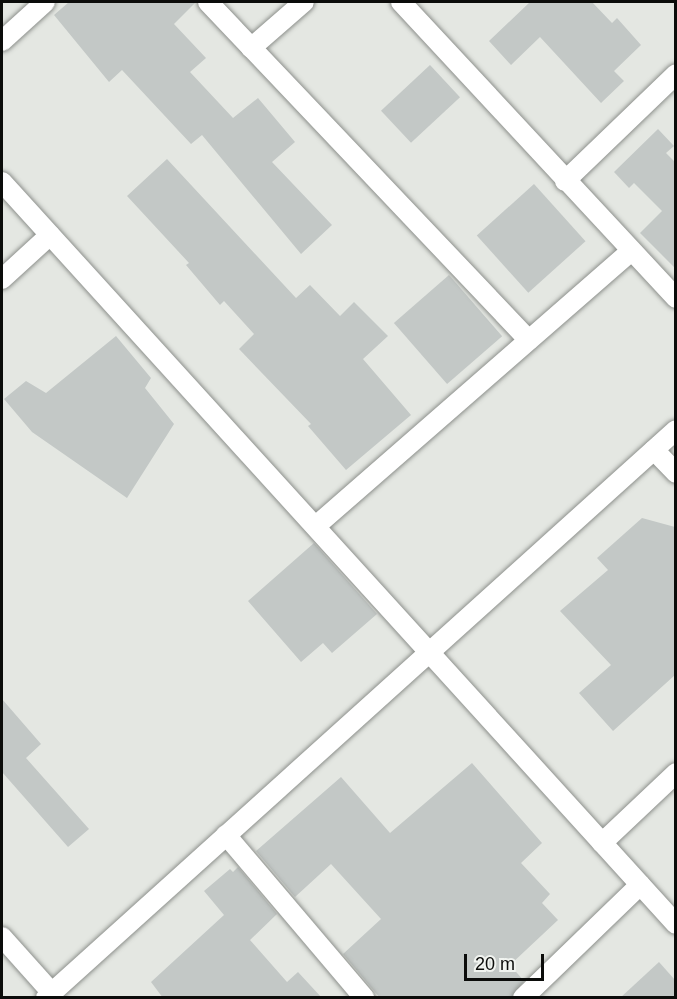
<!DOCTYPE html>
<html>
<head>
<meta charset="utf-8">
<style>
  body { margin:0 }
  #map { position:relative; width:677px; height:999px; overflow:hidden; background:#e4e7e2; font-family:Arial,sans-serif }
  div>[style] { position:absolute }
  .building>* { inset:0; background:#c3c8c6; transform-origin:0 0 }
  .roads { filter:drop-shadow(0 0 2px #8d908c) drop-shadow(0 0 2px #8d908c) }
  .minor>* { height:20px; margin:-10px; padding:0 10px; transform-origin:10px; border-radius:10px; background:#fff }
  span { translate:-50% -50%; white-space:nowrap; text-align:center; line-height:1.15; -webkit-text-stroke:4.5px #f1f4f0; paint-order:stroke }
  .frame { position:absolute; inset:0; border:3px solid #0b0c0a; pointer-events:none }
  .scale { position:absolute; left:464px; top:954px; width:80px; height:27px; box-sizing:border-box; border:3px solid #0b0c0a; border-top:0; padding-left:8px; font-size:18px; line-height:21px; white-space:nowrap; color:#0b0c0a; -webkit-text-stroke:4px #f1f4f0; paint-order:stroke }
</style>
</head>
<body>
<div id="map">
  <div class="building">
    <i style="clip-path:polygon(69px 2px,196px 2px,174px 24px,206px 58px,190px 72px,233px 118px,258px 98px,295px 142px,272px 162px,332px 225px,301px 254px,202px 135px,191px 144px,122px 70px,109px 82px,54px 15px)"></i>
    <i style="clip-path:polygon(530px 2px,592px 2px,612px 23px,617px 18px,641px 45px,614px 71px,624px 81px,601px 103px,540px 37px,511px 65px,489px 41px)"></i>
    <i style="left:430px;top:65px;width:44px;height:67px;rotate:47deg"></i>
    <i style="clip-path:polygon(658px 129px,674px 146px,666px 153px,675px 162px,675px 268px,640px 233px,662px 211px,634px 183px,629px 188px,614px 172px)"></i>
    <i style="clip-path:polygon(167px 159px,296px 298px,310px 285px,340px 316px,354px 302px,388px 336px,363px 359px,411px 415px,346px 470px,308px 426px,311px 424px,239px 349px,254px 334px,224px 301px,220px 305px,186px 265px,189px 263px,127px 196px)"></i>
    <i style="left:534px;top:184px;width:77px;height:77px;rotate:48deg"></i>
    <i style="left:449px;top:275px;width:81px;height:73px;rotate:49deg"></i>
    <i style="clip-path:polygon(116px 336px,151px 378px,145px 388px,174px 424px,127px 498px,32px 432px,4px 399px,26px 381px,46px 393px)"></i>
    <i style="clip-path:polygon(642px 518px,675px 527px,675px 675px,613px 731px,579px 693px,611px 665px,560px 611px,608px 570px,597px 558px)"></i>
    <i style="clip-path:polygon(314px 543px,377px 614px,332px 653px,323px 643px,301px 662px,248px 601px)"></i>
    <i style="clip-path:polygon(2px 699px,41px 744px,26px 758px,89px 829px,68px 847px,2px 772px)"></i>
    <i style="clip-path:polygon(472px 763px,542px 843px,521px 863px,550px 894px,542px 903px,558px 920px,510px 965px,524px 981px,511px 998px,380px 998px,343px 954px,381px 919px,331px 864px,295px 897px,256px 851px,341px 777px,390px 833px)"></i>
    <i style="clip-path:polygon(238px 867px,277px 914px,250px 940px,287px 982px,298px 972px,322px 998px,163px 998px,151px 982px,224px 915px,204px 891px,230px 869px,233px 872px)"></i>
    <i style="clip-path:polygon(659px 962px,675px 980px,675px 998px,620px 998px)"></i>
  </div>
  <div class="roads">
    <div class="minor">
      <i style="left:208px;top:2px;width:466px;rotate:46.5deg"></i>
      <i style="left:401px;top:2px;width:404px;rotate:47.1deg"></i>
      <i style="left:2px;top:41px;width:58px;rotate:-42.2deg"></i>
      <i style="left:251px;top:48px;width:70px;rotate:-41deg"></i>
      <i style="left:565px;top:181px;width:154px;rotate:-43.9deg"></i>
      <i style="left:2px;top:182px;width:1002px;rotate:47.75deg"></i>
      <i style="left:2px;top:279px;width:65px;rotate:-42.5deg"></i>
      <i style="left:654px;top:450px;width:32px;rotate:46deg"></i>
      <i style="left:317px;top:525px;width:417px;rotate:-41.1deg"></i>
      <i style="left:226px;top:835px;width:214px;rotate:49.7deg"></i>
      <i style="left:602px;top:843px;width:102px;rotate:-43.4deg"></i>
      <i style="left:2px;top:937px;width:75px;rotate:48.2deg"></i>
      <i style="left:46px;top:998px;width:848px;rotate:-42.04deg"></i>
      <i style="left:523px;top:998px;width:163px;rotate:-44deg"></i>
    </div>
  </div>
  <div class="frame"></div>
  <div class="scale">20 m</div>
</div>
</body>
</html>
